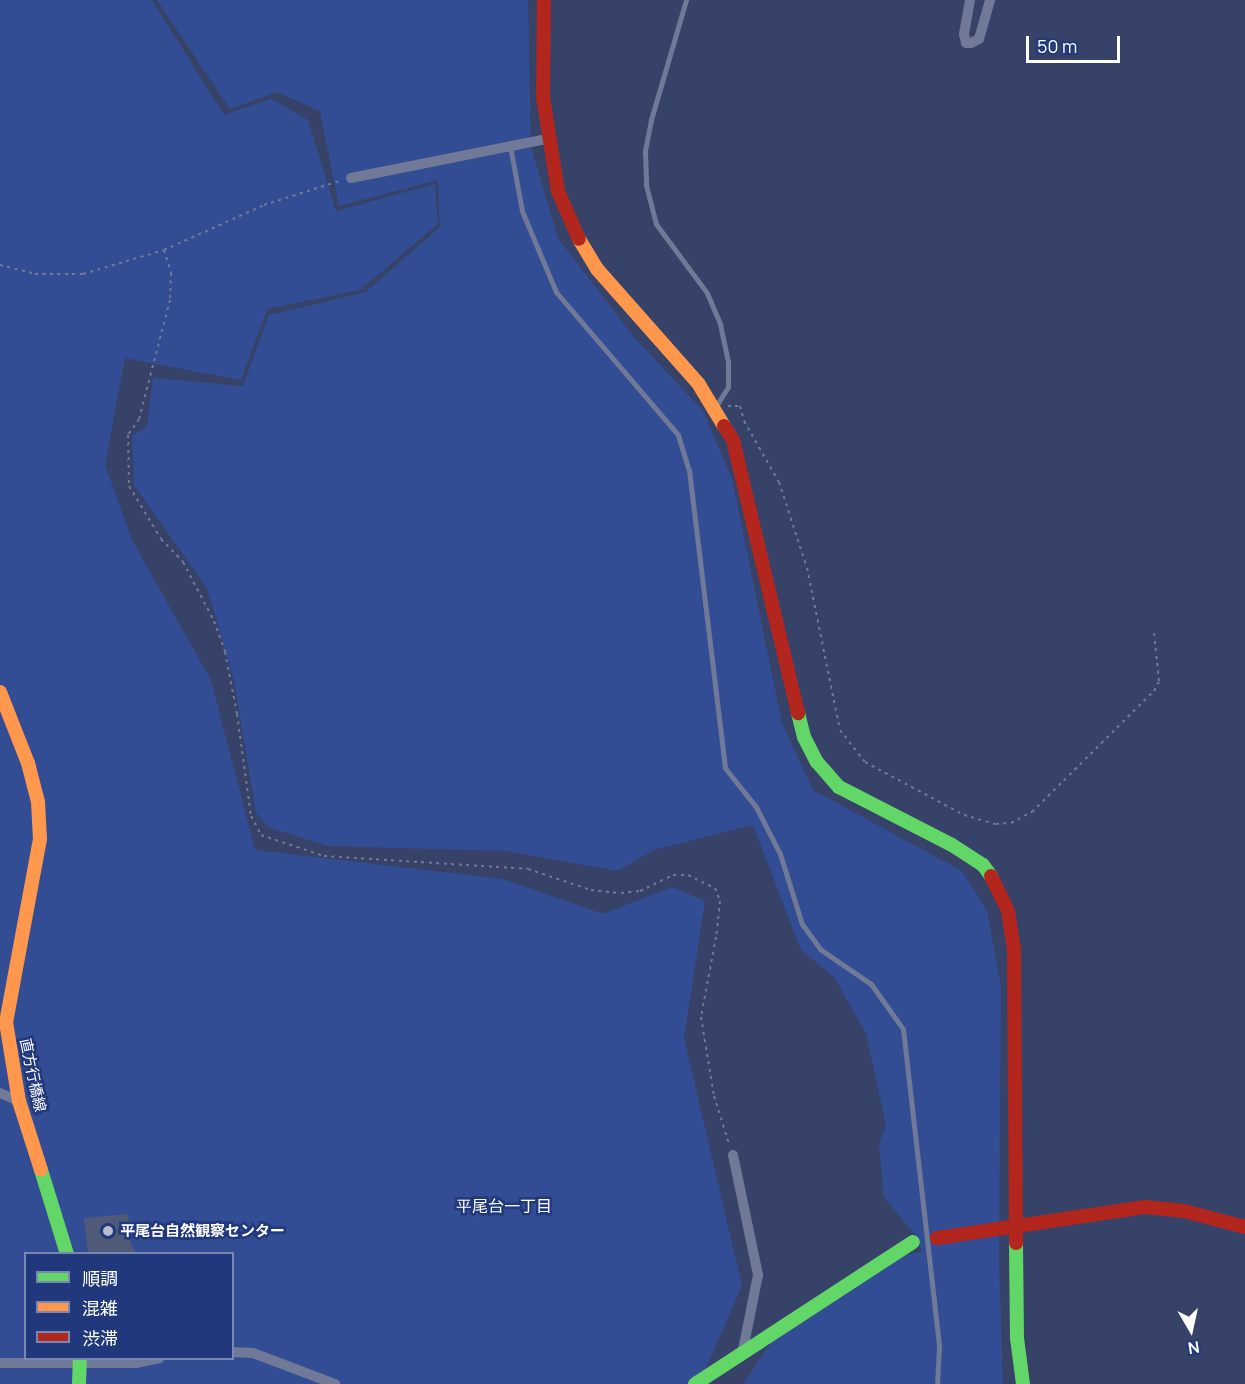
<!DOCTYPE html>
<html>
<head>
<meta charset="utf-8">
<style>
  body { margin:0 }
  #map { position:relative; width:1245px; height:1384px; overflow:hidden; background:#364268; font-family:Manrope,"Noto Sans JP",sans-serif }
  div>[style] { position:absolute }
  .green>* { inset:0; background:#334d94 }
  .building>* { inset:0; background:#4f5a78 }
  .path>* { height:2px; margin-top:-1px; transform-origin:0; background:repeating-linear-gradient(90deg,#707997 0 3px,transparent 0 7.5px) }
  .lane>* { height:5px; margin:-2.5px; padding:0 2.5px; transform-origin:2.5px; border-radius:2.5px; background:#707997 }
  .street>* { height:10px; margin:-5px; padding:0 5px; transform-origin:5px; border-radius:5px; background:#707997 }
  .fast>* { height:14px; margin:-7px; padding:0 7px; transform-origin:7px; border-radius:7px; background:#63d668 }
  .slow>* { height:14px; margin:-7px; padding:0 7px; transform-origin:7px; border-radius:7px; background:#ff974d }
  .jam>* { height:14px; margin:-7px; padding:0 7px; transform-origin:7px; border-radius:7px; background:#b3261e }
  .dots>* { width:16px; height:16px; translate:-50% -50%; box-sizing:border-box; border:3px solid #21387d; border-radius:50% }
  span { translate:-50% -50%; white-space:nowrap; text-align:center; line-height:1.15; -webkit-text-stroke:5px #21387d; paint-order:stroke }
  .street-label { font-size:15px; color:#fff }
  .poi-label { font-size:15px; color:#fff; font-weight:700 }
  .left { translate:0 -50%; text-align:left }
  .neighbourhood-label { font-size:16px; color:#fff }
  .legend { position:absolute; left:24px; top:1252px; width:210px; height:108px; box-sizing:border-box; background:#21387d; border:2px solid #7a88b1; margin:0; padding:8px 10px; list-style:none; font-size:18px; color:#fff }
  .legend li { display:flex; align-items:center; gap:12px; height:30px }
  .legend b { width:30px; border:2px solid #7a88b1 }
  .north { position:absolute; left:1161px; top:1300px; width:60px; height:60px; -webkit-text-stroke:4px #21387d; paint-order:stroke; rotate:171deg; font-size:16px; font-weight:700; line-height:24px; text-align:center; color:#fff }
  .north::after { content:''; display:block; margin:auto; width:21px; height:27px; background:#fff; clip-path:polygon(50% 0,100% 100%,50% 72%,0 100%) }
  .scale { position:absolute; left:1026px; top:36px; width:94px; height:27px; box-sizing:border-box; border:3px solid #fff; border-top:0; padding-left:8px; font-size:18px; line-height:21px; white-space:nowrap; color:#fff; -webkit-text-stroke:4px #21387d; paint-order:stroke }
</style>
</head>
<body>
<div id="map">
  <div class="green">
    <i style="clip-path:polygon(evenodd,0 0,152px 0,224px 115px,271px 99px,308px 120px,336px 211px,435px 184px,438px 224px,360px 290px,267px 309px,241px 380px,125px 358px,105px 465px,133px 542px,211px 680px,255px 850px,503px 879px,603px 914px,672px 887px,705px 901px,684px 1038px,742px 1286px,699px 1384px,0 1384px,0 0,26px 1254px,232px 1254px,232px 1358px,26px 1358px,26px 1254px)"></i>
    <i style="clip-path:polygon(157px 0,528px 0,531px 147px,558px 238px,633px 336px,703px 411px,732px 479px,782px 723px,813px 790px,962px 871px,987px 911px,1001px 987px,999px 1259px,1003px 1384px,743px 1384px,774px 1338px,878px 1260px,922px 1252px,917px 1237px,884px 1197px,879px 1146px,886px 1125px,866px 1033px,834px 977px,801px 950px,753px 825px,654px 850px,617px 871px,506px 851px,328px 846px,270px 828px,256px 813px,234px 680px,207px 588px,134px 485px,132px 436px,147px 426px,153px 378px,243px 386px,269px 315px,366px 292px,440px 227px,438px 180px,339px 206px,320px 111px,277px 92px,230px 109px)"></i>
  </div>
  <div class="building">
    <i style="clip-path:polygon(128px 1214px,131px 1244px,137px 1254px,88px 1254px,84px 1218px)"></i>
  </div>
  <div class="path">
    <i style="left:164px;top:250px;width:24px;rotate:73deg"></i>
    <i style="left:171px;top:273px;width:27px;rotate:92deg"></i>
    <i style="left:170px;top:300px;width:123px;rotate:104.6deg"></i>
    <i style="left:139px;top:419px;width:19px;rotate:125deg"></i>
    <i style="left:128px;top:435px;width:51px;rotate:88.9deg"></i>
    <i style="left:129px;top:486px;width:62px;rotate:58.9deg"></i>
    <i style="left:161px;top:539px;width:32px;rotate:46deg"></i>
    <i style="left:183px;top:562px;width:67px;rotate:62.3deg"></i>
    <i style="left:214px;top:621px;width:33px;rotate:70deg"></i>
    <i style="left:225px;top:652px;width:63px;rotate:79deg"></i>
    <i style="left:237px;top:714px;width:103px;rotate:82.2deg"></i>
    <i style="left:251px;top:816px;width:21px;rotate:62deg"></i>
    <i style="left:261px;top:835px;width:66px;rotate:18.4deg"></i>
    <i style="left:324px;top:856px;width:204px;rotate:3.6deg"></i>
    <i style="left:528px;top:869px;width:66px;rotate:18.4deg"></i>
    <i style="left:591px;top:890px;width:30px;rotate:6deg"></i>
    <i style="left:621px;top:893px;width:19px;rotate:-6deg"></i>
    <i style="left:640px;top:891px;width:37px;rotate:-26deg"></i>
    <i style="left:673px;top:875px;width:15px"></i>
    <i style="left:688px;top:875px;width:30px;rotate:26deg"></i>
    <i style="left:715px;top:888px;width:14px;rotate:69deg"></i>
    <i style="left:720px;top:901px;width:36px;rotate:96deg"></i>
    <i style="left:716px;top:937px;width:81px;rotate:100.6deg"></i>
    <i style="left:701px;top:1017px;width:80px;rotate:80.7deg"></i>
    <i style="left:714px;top:1096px;width:50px;rotate:72.6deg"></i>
    <i style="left:0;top:265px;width:36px;rotate:14deg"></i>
    <i style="left:35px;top:274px;width:48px"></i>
    <i style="left:83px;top:274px;width:84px;rotate:-16.5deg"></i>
    <i style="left:164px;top:250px;width:110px;rotate:-24.2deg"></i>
    <i style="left:264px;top:205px;width:79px;rotate:-17.7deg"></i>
    <i style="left:728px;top:406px;width:12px"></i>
    <i style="left:740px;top:406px;width:16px;rotate:75deg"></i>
    <i style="left:744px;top:421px;width:70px;rotate:60.2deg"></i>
    <i style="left:779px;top:482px;width:90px;rotate:72deg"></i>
    <i style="left:807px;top:568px;width:165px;rotate:78.5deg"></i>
    <i style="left:840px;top:730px;width:41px;rotate:52deg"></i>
    <i style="left:865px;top:762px;width:112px;rotate:28.2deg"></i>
    <i style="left:964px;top:815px;width:33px;rotate:16deg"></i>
    <i style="left:996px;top:824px;width:15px;rotate:-4deg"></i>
    <i style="left:1011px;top:823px;width:24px;rotate:-28deg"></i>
    <i style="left:1032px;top:812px;width:172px;rotate:-44.8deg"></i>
    <i style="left:1154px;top:691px;width:11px;rotate:-63deg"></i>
    <i style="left:1159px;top:681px;width:48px;rotate:-95.9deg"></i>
  </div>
  <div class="lane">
    <i style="left:686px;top:0;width:125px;rotate:106.3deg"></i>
    <i style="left:651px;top:120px;width:33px;rotate:101deg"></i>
    <i style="left:645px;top:152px;width:33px;rotate:88deg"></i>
    <i style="left:646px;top:185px;width:40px;rotate:75.6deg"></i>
    <i style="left:656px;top:224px;width:86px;rotate:53.5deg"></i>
    <i style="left:707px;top:293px;width:34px;rotate:67deg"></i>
    <i style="left:720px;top:324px;width:38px;rotate:78deg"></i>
    <i style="left:728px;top:361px;width:26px;rotate:90deg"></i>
    <i style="left:728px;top:387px;width:22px;rotate:122deg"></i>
    <i style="left:510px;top:146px;width:66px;rotate:79.5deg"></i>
    <i style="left:522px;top:211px;width:88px;rotate:67.2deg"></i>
    <i style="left:556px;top:292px;width:188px;rotate:49.5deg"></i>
    <i style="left:678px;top:435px;width:37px;rotate:73deg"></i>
    <i style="left:689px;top:470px;width:300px;rotate:83.1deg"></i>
    <i style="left:725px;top:768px;width:50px;rotate:51.5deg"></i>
    <i style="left:756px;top:807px;width:53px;rotate:62.9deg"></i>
    <i style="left:780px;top:854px;width:73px;rotate:72.6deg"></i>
    <i style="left:802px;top:924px;width:31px;rotate:54deg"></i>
    <i style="left:820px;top:949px;width:62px;rotate:34.5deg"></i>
    <i style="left:871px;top:984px;width:55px;rotate:54.6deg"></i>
    <i style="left:903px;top:1029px;width:320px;rotate:83.5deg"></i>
    <i style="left:939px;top:1347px;width:37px;rotate:93deg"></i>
  </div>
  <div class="street">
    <i style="left:970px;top:0;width:35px;rotate:100deg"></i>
    <i style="left:964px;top:34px;width:9px;rotate:77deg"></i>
    <i style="left:966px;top:43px;width:5px"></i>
    <i style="left:971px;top:43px;width:9px;rotate:-27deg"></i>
    <i style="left:979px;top:39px;width:41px;rotate:-74.2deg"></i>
    <i style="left:351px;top:178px;width:200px;rotate:-11.3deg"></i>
    <i style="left:0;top:1093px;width:21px;rotate:23deg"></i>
    <i style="left:733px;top:1155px;width:123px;rotate:78.2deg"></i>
    <i style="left:758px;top:1275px;width:76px;rotate:101.3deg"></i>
    <i style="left:232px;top:1352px;width:21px;rotate:3deg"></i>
    <i style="left:253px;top:1353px;width:88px;rotate:20.7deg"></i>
    <i style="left:0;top:1363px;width:136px"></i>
    <i style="left:136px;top:1363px;width:24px;rotate:-12deg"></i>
  </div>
  <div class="fast">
    <i style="left:798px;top:713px;width:25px;rotate:76deg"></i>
    <i style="left:804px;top:737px;width:28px;rotate:63deg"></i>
    <i style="left:817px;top:762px;width:33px;rotate:49deg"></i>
    <i style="left:839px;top:787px;width:127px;rotate:27.2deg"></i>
    <i style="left:952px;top:845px;width:37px;rotate:33deg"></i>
    <i style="left:983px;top:865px;width:14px;rotate:54deg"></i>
    <i style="left:41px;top:1170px;width:88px;rotate:72.8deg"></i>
    <i style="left:1016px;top:1243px;width:95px;rotate:89.4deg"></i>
    <i style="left:1017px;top:1338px;width:46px;rotate:82.6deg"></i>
    <i style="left:79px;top:1384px;width:26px;rotate:-88deg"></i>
    <i style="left:695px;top:1384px;width:260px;rotate:-33.1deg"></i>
  </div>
  <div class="slow">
    <i style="left:579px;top:239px;width:35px;rotate:59deg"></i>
    <i style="left:597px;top:269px;width:152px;rotate:48.5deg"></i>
    <i style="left:698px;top:383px;width:50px;rotate:58.8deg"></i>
    <i style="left:0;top:692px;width:76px;rotate:68.5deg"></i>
    <i style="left:28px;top:763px;width:40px;rotate:75.6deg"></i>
    <i style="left:38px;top:802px;width:37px;rotate:87deg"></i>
    <i style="left:40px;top:839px;width:186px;rotate:100.5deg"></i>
    <i style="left:6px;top:1022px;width:80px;rotate:80.7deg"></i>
    <i style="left:19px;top:1101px;width:72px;rotate:72.3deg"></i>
  </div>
  <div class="jam">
    <i style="left:544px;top:0;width:97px;rotate:90.6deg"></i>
    <i style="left:543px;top:97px;width:95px;rotate:80.9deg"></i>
    <i style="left:558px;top:191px;width:52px;rotate:66.4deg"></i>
    <i style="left:724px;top:426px;width:17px;rotate:57deg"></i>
    <i style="left:733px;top:440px;width:281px;rotate:76.6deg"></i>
    <i style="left:991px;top:876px;width:39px;rotate:64deg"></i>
    <i style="left:1008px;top:911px;width:36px;rotate:81deg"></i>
    <i style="left:1014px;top:947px;width:296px;rotate:89.6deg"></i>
    <i style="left:937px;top:1238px;width:210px;rotate:-8.5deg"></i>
    <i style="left:1145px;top:1207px;width:39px;rotate:6deg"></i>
    <i style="left:1184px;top:1211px;width:63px;rotate:14.7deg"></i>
  </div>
  <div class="dots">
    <i style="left:108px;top:1231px;background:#b9bdca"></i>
  </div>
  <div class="street-label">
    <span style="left:33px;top:1075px;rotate:78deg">直方行橋線</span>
  </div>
  <div class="poi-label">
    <span class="left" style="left:120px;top:1231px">平尾台自然観察センター</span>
  </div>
  <div class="neighbourhood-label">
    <span style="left:504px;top:1206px">平尾台一丁目</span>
  </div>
  <ul class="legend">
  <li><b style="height:8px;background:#63d668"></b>順調</li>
  <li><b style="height:8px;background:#ff974d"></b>混雑</li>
  <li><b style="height:8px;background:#b3261e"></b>渋滞</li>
  </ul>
  <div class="north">N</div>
  <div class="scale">50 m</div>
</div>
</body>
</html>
